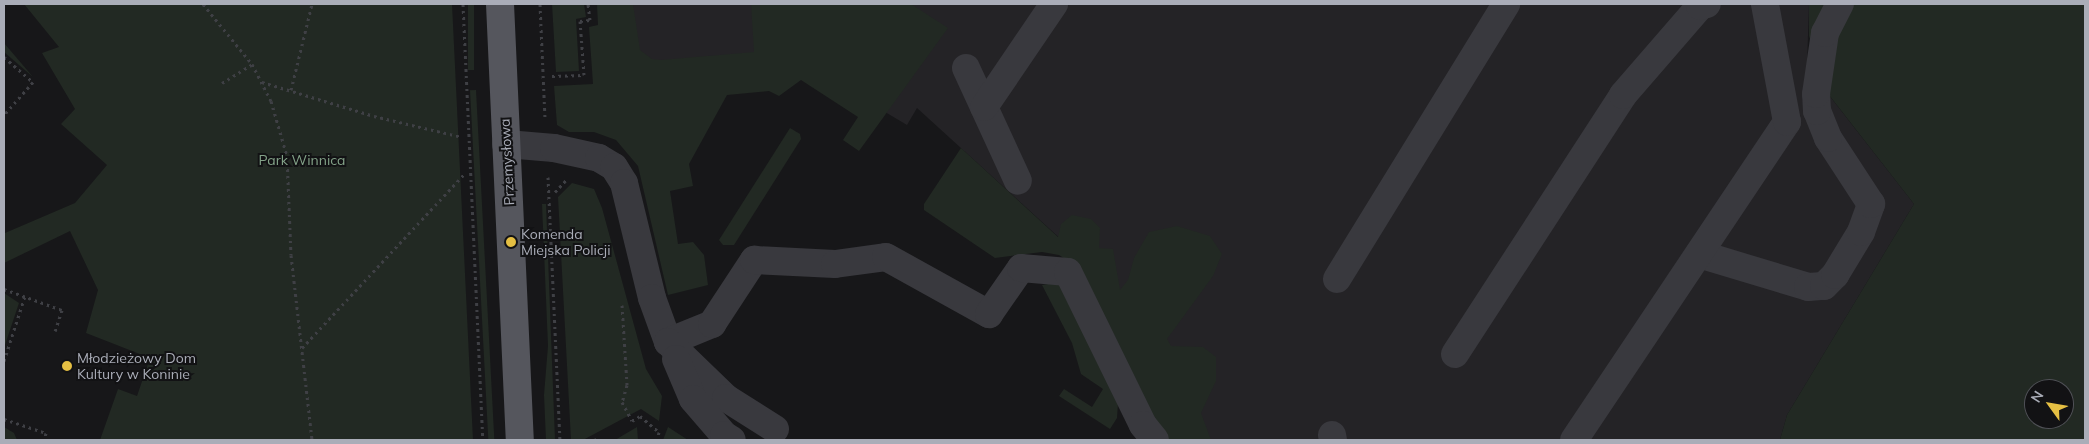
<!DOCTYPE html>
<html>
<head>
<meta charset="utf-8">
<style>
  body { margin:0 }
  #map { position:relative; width:2089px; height:444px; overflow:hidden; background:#171719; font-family:Mulish,sans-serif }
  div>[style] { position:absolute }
  .built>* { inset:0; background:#242326 }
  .green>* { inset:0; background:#222923; transform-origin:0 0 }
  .path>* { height:3px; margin-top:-1.5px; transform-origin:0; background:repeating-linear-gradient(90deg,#3f4045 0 2.5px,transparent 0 6.5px) }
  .minor>* { height:28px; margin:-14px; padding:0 14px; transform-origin:14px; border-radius:14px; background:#39393e }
  .major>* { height:28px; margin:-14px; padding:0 14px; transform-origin:14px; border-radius:14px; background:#55565d }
  .dots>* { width:14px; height:14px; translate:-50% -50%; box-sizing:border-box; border:2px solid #121214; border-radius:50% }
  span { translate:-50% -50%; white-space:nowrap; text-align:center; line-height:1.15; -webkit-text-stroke:4px #121214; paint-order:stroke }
  .park-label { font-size:14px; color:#83a288 }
  .street-label { font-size:14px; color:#aaadb8 }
  .poi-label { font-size:14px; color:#aaadb8 }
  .left { translate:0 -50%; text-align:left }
  .frame { position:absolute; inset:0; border:5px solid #aaadb8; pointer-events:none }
  .north { position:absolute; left:2024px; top:379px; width:50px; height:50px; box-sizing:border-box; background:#121214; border:1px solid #4f5056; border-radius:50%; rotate:302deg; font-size:14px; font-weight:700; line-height:20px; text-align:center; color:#aaadb8 }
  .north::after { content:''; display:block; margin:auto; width:18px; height:22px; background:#e5bf43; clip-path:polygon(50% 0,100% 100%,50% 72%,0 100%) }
</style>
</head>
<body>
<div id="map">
  <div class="built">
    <i style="clip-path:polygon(606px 4px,1809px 4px,1807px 67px,1914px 204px,1787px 415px,1780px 440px,1169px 440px,1087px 263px,917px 108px,907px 125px,816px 71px,620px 85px)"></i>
  </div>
  <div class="green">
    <i style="clip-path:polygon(24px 4px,452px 4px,473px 440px,100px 440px,118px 389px,137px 396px,150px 358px,86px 333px,98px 290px,70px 231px,4px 263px,5px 233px,75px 203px,107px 165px,61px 124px,75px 109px,42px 53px,59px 47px)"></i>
    <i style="left:468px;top:4px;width:6px;height:66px"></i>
    <i style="clip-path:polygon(552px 4px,584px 4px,586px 17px,576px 19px,579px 71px,556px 72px)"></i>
    <i style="clip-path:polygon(597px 4px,633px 4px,640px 50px,652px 59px,661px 60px,754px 52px,751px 4px,911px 4px,948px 28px,859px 151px,843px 140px,858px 117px,801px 80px,779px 96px,769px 91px,727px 95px,689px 164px,693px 186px,670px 191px,678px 244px,693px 242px,704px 255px,708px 285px,668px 295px,638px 166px,616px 140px,594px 132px,569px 132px,557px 125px,554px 86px,593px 84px,589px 27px,598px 25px)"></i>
    <i style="clip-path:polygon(evenodd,1809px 4px,2085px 4px,2085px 440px,1780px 440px,1787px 415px,1914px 204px,1829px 95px,1809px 36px,1809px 4px,2034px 389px,2064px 389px,2064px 419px,2034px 419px,2034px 389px)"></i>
    <i style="clip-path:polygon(4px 43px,33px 77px,4px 52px)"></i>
    <i style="left:476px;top:90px;width:350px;height:6px;rotate:87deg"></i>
    <i style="clip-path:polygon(790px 128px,800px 134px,801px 139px,734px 245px,723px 245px,719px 240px)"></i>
    <i style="clip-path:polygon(961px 148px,1058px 237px,1061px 224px,1072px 215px,1091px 219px,1100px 228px,1099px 248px,1113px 249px,1120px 290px,1128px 280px,1134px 258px,1149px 232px,1177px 226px,1210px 236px,1222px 254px,1213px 276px,1167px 339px,1171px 346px,1203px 347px,1216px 357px,1216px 381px,1201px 413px,1211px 440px,1161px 440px,1082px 270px,1059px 255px,1042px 252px,995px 258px,924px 210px,924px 204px)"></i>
    <i style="clip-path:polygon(572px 183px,594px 189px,602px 208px,646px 369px,662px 396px,659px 421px,641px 409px,583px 440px,571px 440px,558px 197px)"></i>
    <i style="clip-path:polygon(542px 204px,546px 204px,555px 440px,546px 440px,544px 395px,548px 346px)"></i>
    <i style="clip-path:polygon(1055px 283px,1061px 285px,1118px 403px,1117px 418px,1110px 429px,1059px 396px,1064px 389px,1092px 407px,1103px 389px,1081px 374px,1072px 343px,1042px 285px)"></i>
    <i style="clip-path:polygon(4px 293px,19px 303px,4px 348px)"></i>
    <i style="clip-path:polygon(4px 427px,14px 433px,17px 440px,4px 440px)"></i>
    <i style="clip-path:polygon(637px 427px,638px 440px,615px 440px)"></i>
    <i style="clip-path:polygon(668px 427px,688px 440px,663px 440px)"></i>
  </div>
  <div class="path">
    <i style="left:203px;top:4px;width:77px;rotate:50.8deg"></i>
    <i style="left:252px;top:64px;width:42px;rotate:62.8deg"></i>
    <i style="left:271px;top:101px;width:57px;rotate:73.8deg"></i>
    <i style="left:287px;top:156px;width:99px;rotate:87.7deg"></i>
    <i style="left:291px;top:255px;width:186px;rotate:83.5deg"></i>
    <i style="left:463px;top:4px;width:436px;rotate:87.4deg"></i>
    <i style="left:540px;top:4px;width:114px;rotate:87.5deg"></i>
    <i style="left:4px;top:57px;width:38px;rotate:41deg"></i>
    <i style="left:33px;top:82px;width:44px;rotate:131.3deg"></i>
    <i style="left:552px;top:76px;width:32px;rotate:-2deg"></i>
    <i style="left:584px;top:75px;width:54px;rotate:-94.2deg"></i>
    <i style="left:580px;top:21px;width:10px;rotate:-6deg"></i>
    <i style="left:590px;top:20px;width:16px;rotate:-97deg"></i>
    <i style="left:262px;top:82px;width:117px;rotate:16.9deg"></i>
    <i style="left:374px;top:116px;width:90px;rotate:13.4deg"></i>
    <i style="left:222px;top:83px;width:36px;rotate:-32deg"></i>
    <i style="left:291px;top:90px;width:89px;rotate:-76.3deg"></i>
    <i style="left:548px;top:177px;width:263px;rotate:87.4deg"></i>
    <i style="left:555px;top:192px;width:16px;rotate:-47deg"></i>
    <i style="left:4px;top:289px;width:62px;rotate:19.9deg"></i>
    <i style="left:62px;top:310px;width:22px;rotate:108deg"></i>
    <i style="left:622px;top:305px;width:80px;rotate:86.4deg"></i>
    <i style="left:627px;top:385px;width:18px;rotate:106deg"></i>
    <i style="left:622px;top:402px;width:21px;rotate:62deg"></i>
    <i style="left:632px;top:421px;width:9px;rotate:-32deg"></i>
    <i style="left:640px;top:416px;width:25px;rotate:40deg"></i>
    <i style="left:659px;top:432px;width:8px;rotate:104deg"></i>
    <i style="left:302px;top:348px;width:239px;rotate:-47deg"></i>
    <i style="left:4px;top:361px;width:68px;rotate:-72.1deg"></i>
    <i style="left:4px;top:419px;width:44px;rotate:18.4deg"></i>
    <i style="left:46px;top:433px;width:7px;rotate:106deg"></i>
    <i style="left:594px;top:440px;width:3px;rotate:-18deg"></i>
  </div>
  <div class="minor">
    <i style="left:966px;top:68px;width:124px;rotate:65.3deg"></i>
    <i style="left:984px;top:107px;width:125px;rotate:-55.8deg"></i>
    <i style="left:506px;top:144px;width:48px;rotate:4.8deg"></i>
    <i style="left:554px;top:148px;width:46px;rotate:12.5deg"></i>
    <i style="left:599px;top:158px;width:17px;rotate:31deg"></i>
    <i style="left:614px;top:167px;width:19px;rotate:58deg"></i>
    <i style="left:624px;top:183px;width:118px;rotate:76.3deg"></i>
    <i style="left:652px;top:298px;width:47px;rotate:70deg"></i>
    <i style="left:668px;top:342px;width:48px;rotate:-22.2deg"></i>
    <i style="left:712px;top:324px;width:77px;rotate:-56.7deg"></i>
    <i style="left:754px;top:260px;width:81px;rotate:2.8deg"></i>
    <i style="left:835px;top:264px;width:51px;rotate:-7.8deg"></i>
    <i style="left:886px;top:257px;width:118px;rotate:29deg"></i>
    <i style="left:989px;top:314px;width:56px;rotate:-55.2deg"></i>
    <i style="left:1021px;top:268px;width:47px;rotate:4.9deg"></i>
    <i style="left:1068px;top:272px;width:170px;rotate:63.9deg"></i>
    <i style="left:1143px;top:425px;width:19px;rotate:51deg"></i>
    <i style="left:1699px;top:254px;width:114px;rotate:16.8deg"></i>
    <i style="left:1808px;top:287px;width:16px;rotate:-4deg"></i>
    <i style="left:1824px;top:286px;width:16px;rotate:-45deg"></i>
    <i style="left:1835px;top:275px;width:50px;rotate:-58.8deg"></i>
    <i style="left:1861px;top:232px;width:30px;rotate:-70deg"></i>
    <i style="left:1871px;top:204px;width:79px;rotate:-123.1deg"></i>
    <i style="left:1828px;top:138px;width:29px;rotate:-112deg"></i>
    <i style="left:1817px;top:111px;width:17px;rotate:-93deg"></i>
    <i style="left:1816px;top:94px;width:62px;rotate:-81.6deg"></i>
    <i style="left:1825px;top:33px;width:33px;rotate:-63deg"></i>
    <i style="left:1337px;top:279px;width:323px;rotate:-58.4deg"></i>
    <i style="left:668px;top:342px;width:81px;rotate:44deg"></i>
    <i style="left:726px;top:398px;width:58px;rotate:32.3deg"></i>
    <i style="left:1455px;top:354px;width:309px;rotate:-57deg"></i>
    <i style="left:1623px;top:95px;width:118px;rotate:-49.1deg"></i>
    <i style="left:1700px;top:6px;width:7px;rotate:-16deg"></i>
    <i style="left:676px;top:359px;width:43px;rotate:67deg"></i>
    <i style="left:693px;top:399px;width:48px;rotate:49.3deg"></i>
    <i style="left:724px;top:435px;width:9px;rotate:32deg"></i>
    <i style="left:1332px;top:435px;width:5px;rotate:79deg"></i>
    <i style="left:1574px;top:440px;width:383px;rotate:-56.2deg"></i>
    <i style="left:1787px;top:122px;width:120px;rotate:-100.6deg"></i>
  </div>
  <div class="major">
    <i style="left:500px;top:4px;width:436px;rotate:87.4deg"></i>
  </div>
  <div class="dots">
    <i style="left:511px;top:242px;background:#e5bf43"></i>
    <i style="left:67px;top:366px;background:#e5bf43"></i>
  </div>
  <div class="park-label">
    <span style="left:302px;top:160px">Park Winnica</span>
  </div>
  <div class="street-label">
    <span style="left:507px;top:162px;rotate:-93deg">Przemysłowa</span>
  </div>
  <div class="poi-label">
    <span class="left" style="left:521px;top:242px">Komenda<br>Miejska Policji</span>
    <span class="left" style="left:77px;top:366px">Młodzieżowy Dom<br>Kultury w Koninie</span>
  </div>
  <div class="frame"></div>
  <div class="north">N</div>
</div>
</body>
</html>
